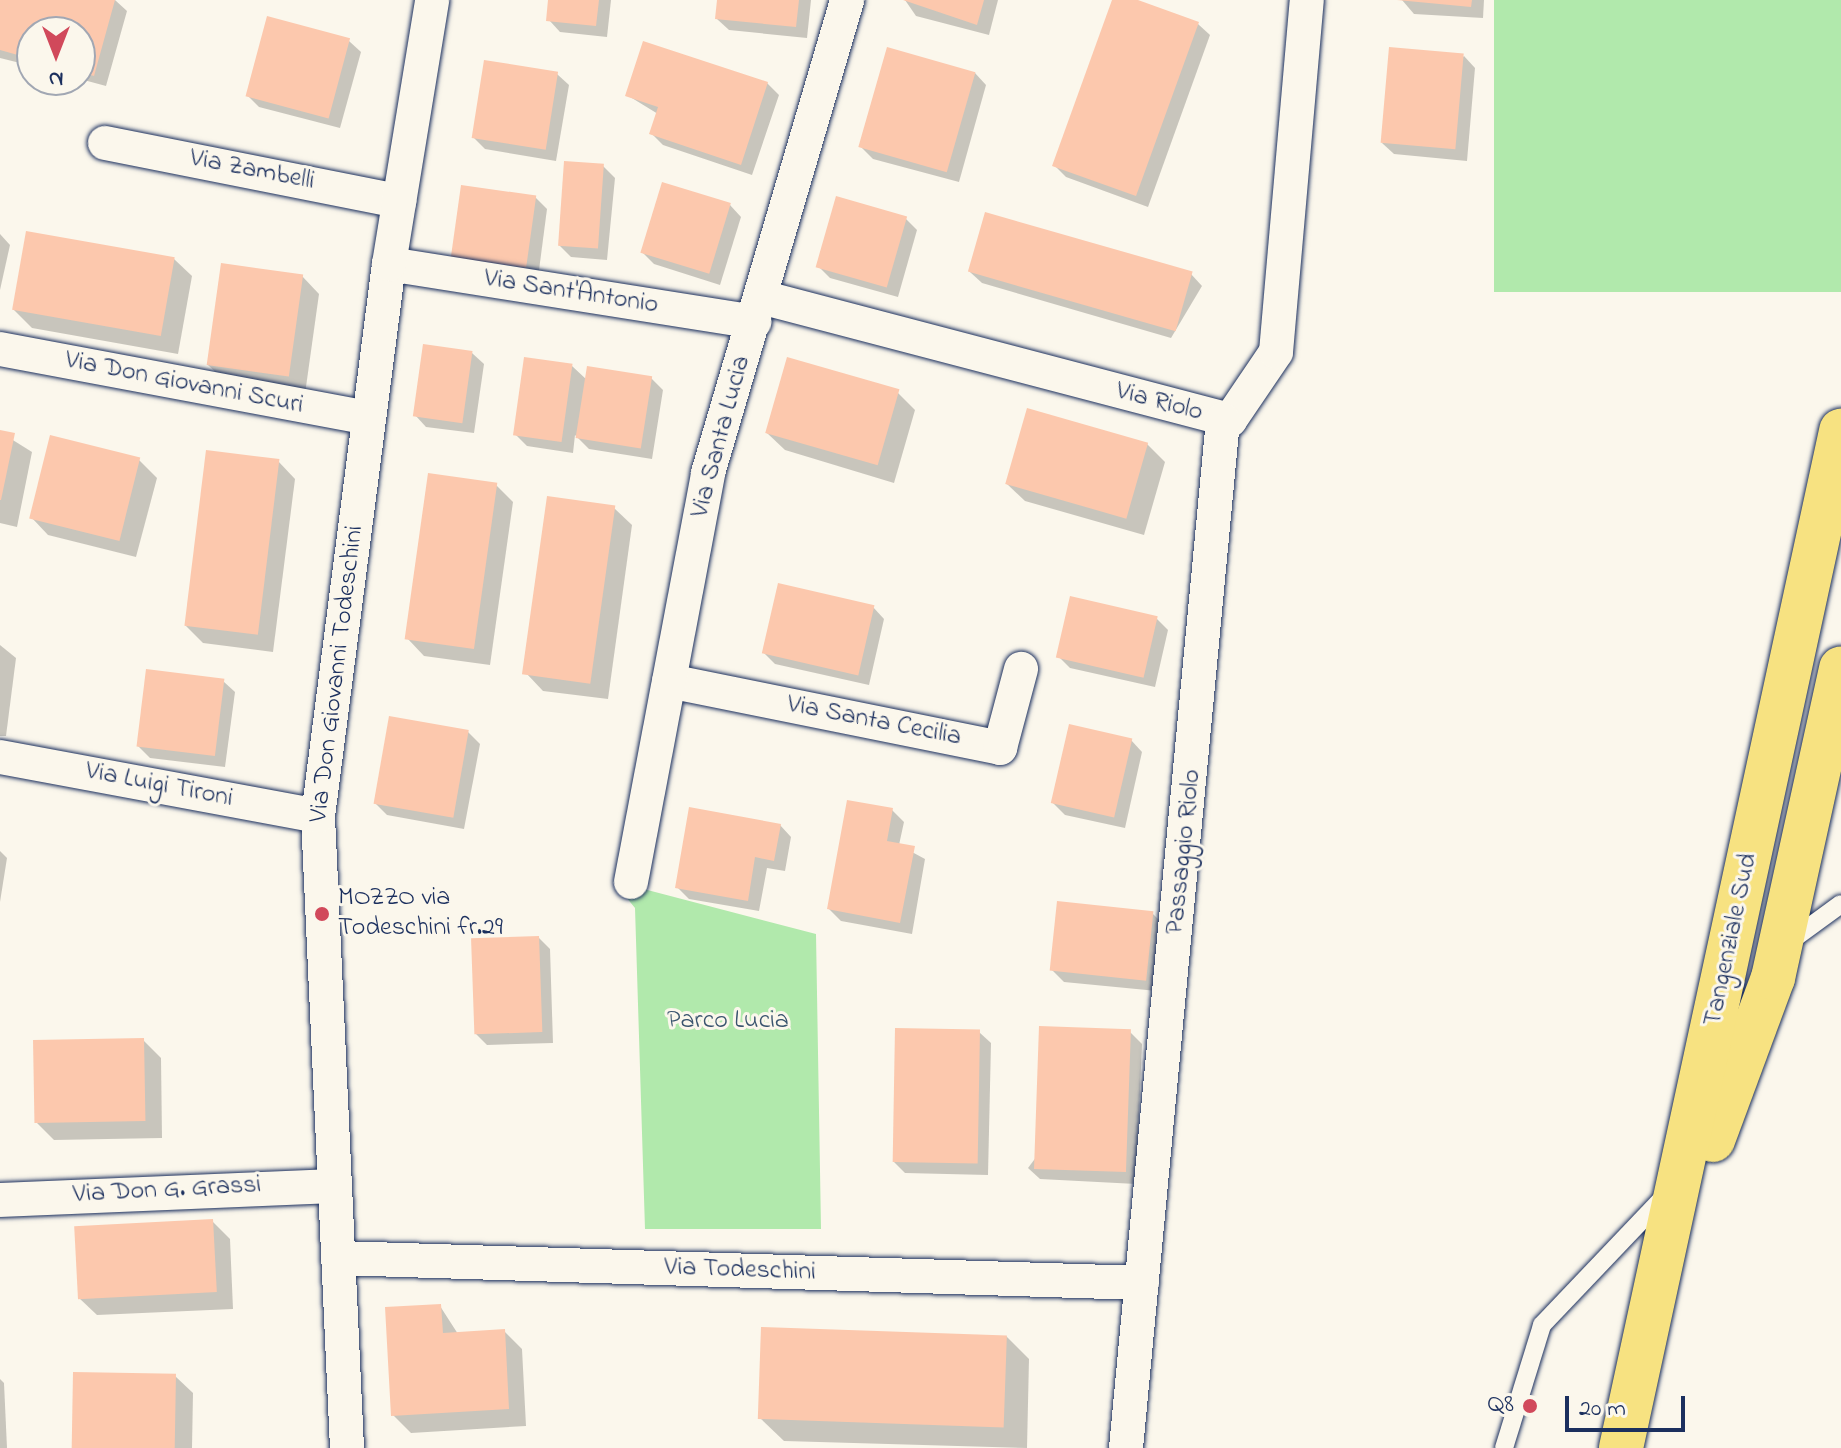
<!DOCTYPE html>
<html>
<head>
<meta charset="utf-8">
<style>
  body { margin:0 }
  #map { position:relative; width:1841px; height:1448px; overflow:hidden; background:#fbf7ec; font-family:"Indie Flower",sans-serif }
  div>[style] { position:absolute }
  .green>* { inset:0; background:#b1e9ac; transform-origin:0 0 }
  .shadow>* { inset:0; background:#0003 }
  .building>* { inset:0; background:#fcc8ad; transform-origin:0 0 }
  .roads { filter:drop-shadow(0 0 2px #1b2f5e) drop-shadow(0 0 2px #1b2f5e) }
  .lane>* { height:18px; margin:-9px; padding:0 9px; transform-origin:9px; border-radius:9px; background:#fbf7ec }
  .street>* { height:34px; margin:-17px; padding:0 17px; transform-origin:17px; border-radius:17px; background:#fbf7ec }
  .highway>* { height:44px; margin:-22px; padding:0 22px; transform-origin:22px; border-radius:22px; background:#f7e281 }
  .dots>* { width:22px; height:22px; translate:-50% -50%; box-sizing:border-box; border:4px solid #fbf7ec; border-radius:50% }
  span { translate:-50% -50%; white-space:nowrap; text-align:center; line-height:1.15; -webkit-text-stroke:6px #fbf7ec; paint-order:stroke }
  .street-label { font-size:26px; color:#1b2f5e }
  .poi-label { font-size:26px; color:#1b2f5e }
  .left { translate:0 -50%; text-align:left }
  .right { translate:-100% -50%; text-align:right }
  .park-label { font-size:26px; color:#39546e }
  .north { position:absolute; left:16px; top:16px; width:80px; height:80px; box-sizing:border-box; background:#fbf7ec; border:2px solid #a1a7b3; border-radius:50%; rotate:180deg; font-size:22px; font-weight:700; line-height:32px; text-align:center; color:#1b2f5e }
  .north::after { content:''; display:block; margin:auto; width:28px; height:36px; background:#d1495b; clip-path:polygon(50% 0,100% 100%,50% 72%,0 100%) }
  .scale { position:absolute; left:1565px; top:1396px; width:120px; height:36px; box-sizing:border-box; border:4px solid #1b2f5e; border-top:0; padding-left:10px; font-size:24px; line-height:28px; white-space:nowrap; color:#1b2f5e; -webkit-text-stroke:6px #fbf7ec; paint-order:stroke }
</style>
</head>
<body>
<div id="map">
  <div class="green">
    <i style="left:1494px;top:0;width:347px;height:292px"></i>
    <i style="clip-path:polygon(613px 881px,816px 934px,821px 1229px,645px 1229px,635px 908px)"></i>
  </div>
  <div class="shadow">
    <i style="clip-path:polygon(0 0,115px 0,127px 11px,106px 86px,80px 79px,80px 32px,32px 32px,32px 66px,0 58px)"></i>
    <i style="clip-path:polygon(550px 0,611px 0,607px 37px,560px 32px,549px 20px)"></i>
    <i style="clip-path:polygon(719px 0,811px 0,807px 38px,729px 30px,717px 19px)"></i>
    <i style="clip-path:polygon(905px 0,998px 0,989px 35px,916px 16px)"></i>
    <i style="clip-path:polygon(1114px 0,1198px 24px,1210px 35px,1148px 207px,1066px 177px,1055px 166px)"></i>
    <i style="clip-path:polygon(1402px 0,1484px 0,1483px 18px,1414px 14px)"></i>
    <i style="clip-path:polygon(349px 41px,361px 52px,340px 128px,259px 107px,247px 95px)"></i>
    <i style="clip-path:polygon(1464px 56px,1475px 68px,1467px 161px,1394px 154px,1382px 143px)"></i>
    <i style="clip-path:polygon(975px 73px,986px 85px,959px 182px,873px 159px,861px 147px)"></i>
    <i style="clip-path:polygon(557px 74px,569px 85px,556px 161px,485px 149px,473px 137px)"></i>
    <i style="clip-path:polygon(767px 83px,779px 95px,752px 175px,663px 145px,651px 133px,658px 114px,627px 95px)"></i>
    <i style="clip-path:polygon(603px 166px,615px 178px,607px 260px,571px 257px,559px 245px)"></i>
    <i style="clip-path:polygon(463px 187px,535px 197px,547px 209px,538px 278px,465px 269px)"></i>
    <i style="clip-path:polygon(730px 205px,741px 217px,720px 285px,654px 264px,642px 252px)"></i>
    <i style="clip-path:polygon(905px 218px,917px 230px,898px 297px,830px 278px,818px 266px)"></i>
    <i style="clip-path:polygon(0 234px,10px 245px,0 290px)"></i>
    <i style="clip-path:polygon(174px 259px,192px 276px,178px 354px,32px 328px,14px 310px)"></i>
    <i style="clip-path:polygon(970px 272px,1191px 274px,1202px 286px,1171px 338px,982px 283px)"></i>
    <i style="clip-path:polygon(302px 276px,319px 294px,305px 394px,226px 382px,208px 365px)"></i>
    <i style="clip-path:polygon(472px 353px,484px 364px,474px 433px,426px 427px,415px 415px)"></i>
    <i style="clip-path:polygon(572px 366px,587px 380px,651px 378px,663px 390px,652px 459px,589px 449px,575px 435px,573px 453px,527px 446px,515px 434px)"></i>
    <i style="clip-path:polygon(897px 392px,915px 410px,894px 483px,785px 450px,767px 433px)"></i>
    <i style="clip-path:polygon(0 432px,32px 452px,17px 527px,0 523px)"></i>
    <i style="clip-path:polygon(1147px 444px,1165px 462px,1144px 535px,1025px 501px,1007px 484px)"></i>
    <i style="clip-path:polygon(139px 460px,157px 478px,136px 557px,48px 535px,31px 517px)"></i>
    <i style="clip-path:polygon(278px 461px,295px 479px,273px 652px,203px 643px,185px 625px)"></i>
    <i style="clip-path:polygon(496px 485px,513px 502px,490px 665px,424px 656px,407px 638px)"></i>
    <i style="clip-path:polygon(614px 508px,632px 525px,608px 699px,543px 691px,526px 673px)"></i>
    <i style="clip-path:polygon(873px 607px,884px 619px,869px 685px,775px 664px,763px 652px)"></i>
    <i style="clip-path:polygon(1156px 618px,1168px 630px,1155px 687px,1070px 668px,1058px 656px)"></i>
    <i style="clip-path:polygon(0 645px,16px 658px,6px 736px,0 736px)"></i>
    <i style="clip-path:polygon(223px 681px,235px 692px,225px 767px,150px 758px,138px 746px)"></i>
    <i style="clip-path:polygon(468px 732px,480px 744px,464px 829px,387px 815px,376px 804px)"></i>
    <i style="clip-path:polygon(1131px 740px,1142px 752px,1125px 828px,1065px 815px,1053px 803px)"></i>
    <i style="clip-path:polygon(892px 810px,904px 822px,899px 845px,925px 859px,912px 934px,841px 921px,829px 909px)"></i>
    <i style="clip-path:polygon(780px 825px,791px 837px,785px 871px,767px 868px,759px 911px,689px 899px,677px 887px)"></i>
    <i style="clip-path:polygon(0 851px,7px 858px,0 902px)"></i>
    <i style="clip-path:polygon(1152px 913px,1164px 925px,1157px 991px,1064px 982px,1052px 970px)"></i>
    <i style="clip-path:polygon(539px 938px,550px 949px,553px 1043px,487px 1045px,475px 1033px)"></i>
    <i style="clip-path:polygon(979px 1032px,991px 1043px,988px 1175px,905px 1173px,894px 1162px)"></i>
    <i style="clip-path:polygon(1130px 1032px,1142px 1044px,1136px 1184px,1040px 1179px,1028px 1168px)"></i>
    <i style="clip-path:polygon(143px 1040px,161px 1058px,162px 1138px,54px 1140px,37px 1123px)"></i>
    <i style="clip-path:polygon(212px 1221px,230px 1239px,233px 1309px,97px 1315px,79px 1298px)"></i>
    <i style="clip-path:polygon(440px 1306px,458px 1334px,504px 1331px,522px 1349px,526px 1426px,411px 1433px,393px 1415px)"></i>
    <i style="clip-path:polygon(1006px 1336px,1029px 1359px,1027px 1448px,784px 1441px,760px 1418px)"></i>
    <i style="clip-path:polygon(175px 1376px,193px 1393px,192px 1448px,73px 1448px)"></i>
    <i style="clip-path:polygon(0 1379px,4px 1383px,7px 1448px,0 1448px)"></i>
  </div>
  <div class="building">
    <i style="clip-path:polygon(0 0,115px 0,94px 76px,80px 72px,80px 32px,32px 32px,32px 59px,0 50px)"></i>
    <i style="clip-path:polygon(548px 0,599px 0,596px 26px,546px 21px)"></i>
    <i style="clip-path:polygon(717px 0,799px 0,796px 27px,715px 19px)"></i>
    <i style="clip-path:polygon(903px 0,984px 0,977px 25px)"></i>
    <i style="clip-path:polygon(1112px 0,1138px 0,1199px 22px,1136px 196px,1052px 166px)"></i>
    <i style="clip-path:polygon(1397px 0,1472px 0,1471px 7px)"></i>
    <i style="left:267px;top:16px;width:86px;height:83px;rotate:15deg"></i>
    <i style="clip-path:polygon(643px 41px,768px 82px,741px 165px,649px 134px,658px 107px,625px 96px)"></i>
    <i style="left:887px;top:47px;width:92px;height:104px;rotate:16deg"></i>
    <i style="left:1389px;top:47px;width:75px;height:96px;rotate:5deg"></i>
    <i style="left:484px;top:60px;width:75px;height:79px;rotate:9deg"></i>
    <i style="left:564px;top:161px;width:40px;height:85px;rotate:4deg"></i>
    <i style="left:662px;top:182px;width:72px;height:74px;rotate:17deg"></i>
    <i style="left:461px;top:185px;width:76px;height:73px;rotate:8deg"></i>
    <i style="left:836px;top:196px;width:74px;height:74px;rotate:16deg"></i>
    <i style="left:985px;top:212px;width:216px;height:62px;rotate:16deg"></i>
    <i style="left:26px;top:231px;width:151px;height:80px;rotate:10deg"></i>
    <i style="left:221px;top:263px;width:83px;height:103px;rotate:8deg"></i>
    <i style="left:423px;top:344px;width:50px;height:73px;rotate:8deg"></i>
    <i style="left:524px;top:357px;width:49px;height:79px;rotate:8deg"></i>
    <i style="left:787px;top:357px;width:117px;height:79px;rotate:16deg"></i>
    <i style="left:587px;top:366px;width:66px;height:73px;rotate:9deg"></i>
    <i style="left:1027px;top:408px;width:126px;height:79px;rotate:16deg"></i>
    <i style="clip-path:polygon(0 430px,15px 433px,1px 500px,0 500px)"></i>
    <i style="left:50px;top:435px;width:93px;height:86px;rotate:14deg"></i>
    <i style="left:206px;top:450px;width:74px;height:177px;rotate:7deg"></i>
    <i style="left:428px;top:473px;width:70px;height:168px;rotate:8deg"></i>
    <i style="left:547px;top:496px;width:69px;height:180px;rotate:8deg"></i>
    <i style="left:778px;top:583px;width:99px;height:72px;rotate:13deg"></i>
    <i style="left:1070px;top:596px;width:90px;height:63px;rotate:13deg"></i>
    <i style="left:146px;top:669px;width:79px;height:78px;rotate:7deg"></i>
    <i style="left:389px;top:716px;width:81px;height:89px;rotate:10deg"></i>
    <i style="left:1069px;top:724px;width:65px;height:81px;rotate:13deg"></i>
    <i style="clip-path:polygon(847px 800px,893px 808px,887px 841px,915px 846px,900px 923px,827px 909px)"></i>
    <i style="clip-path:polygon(689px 807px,781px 824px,774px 861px,755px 857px,748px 901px,675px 888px)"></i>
    <i style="left:1057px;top:901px;width:97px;height:70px;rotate:6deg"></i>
    <i style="left:539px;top:936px;width:96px;height:68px;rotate:88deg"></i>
    <i style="left:1039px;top:1026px;width:92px;height:143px;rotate:2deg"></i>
    <i style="left:895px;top:1028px;width:85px;height:134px;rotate:1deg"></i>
    <i style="left:144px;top:1038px;width:83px;height:111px;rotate:89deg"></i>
    <i style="left:213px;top:1219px;width:73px;height:139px;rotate:87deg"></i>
    <i style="clip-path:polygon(441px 1304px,443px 1333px,505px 1329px,509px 1409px,391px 1416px,385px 1307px)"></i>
    <i style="left:761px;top:1327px;width:246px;height:92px;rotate:2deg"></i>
    <i style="left:73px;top:1372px;width:103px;height:76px;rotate:1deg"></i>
  </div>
  <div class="roads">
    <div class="lane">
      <i style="left:1789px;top:942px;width:64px;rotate:-36.2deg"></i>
      <i style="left:1504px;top:1448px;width:129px;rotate:-72.8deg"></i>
      <i style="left:1542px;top:1325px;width:178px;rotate:-46.4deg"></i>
    </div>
    <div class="street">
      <i style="left:105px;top:143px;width:300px;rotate:11.2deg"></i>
      <i style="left:389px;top:264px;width:370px;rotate:9deg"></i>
      <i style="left:761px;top:297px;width:485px;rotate:14.7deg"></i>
      <i style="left:1230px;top:420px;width:82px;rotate:-55.9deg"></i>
      <i style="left:1276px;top:352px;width:353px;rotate:-85deg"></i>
      <i style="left:0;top:349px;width:375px;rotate:10.6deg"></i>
      <i style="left:669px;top:681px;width:338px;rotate:11.4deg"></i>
      <i style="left:1000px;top:748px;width:82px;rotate:-75.1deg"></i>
      <i style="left:0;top:757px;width:323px;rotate:10.5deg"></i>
      <i style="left:631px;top:882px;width:416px;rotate:-79.3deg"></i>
      <i style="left:708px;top:473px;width:493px;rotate:-73.6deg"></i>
      <i style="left:0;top:1200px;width:335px;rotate:-2.4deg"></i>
      <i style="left:338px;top:1258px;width:804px;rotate:1.78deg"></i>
      <i style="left:347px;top:1448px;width:633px;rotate:-92.63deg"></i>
      <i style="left:318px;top:816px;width:557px;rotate:-82.67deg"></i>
      <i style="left:389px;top:264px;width:267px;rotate:-80.7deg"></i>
      <i style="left:1126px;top:1448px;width:1033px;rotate:-84.61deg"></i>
    </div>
    <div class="highway">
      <i style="left:1713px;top:1140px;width:173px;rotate:-69.7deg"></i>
      <i style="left:1773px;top:978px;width:317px;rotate:-77.6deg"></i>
      <i style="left:1621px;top:1448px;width:1041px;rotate:-77.79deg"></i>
    </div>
  </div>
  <div class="dots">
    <i style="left:322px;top:914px;background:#d1495b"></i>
    <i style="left:1530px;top:1406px;background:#d1495b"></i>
  </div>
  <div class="street-label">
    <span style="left:252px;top:171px;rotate:11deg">Via Zambelli</span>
    <span style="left:571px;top:293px;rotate:9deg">Via Sant'Antonio</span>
    <span style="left:184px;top:384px;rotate:11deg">Via Don Giovanni Scuri</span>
    <span style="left:1159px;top:403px;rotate:15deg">Via Riolo</span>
    <span style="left:722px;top:437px;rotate:-75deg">Via Santa Lucia</span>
    <span style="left:338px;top:674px;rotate:-83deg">Via Don Giovanni Todeschini</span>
    <span style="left:874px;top:722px;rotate:11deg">Via Santa Cecilia</span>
    <span style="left:159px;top:786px;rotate:11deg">Via Luigi Tironi</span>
    <span style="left:1185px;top:852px;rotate:-84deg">Passaggio Riolo</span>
    <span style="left:1732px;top:940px;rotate:-78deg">Tangenziale Sud</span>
    <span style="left:167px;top:1191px;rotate:-3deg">Via Don G. Grassi</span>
    <span style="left:740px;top:1271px;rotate:2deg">Via Todeschini</span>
  </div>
  <div class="poi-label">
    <span class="left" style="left:338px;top:914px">MOZZO via<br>Todeschini fr.29</span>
    <span class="right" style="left:1514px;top:1406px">Q8</span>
  </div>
  <div class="park-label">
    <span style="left:728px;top:1022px">Parco Lucia</span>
  </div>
  <div class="north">N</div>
  <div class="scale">20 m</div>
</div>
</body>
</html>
